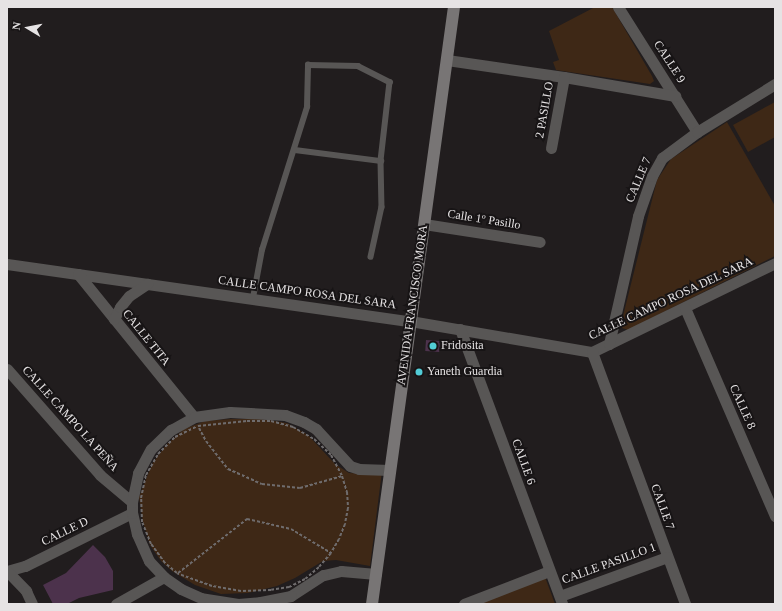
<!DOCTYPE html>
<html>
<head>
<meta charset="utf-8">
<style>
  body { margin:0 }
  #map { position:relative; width:782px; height:611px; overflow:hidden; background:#211d1e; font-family:Georgia,serif }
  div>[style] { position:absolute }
  .green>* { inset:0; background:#3e2816 }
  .building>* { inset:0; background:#4c324c; transform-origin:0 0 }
  .path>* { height:2px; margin-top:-1px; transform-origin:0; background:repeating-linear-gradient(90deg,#6f6c6d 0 3px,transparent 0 5px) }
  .lane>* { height:5.5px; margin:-2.75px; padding:0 2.75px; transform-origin:2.75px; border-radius:2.75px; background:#585655 }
  .street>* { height:11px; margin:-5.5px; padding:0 5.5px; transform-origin:5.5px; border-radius:5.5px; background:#585655 }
  .secondary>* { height:12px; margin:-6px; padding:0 6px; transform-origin:6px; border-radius:6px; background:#787575 }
  .dots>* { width:11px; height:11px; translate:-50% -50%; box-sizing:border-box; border:2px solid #171415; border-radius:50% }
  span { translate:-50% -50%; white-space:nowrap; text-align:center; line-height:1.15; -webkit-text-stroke:4px #171415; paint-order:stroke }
  .street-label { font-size:12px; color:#e6e3e4 }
  .poi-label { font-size:12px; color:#e6e3e4 }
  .left { translate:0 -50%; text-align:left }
  .frame { position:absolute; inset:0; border:8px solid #e6e3e4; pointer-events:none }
  .north { position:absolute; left:8px; top:8px; width:40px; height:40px; -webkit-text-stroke:3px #171415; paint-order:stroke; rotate:280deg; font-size:11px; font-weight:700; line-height:16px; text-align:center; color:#e6e3e4 }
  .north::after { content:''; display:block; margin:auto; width:14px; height:18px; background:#e6e3e4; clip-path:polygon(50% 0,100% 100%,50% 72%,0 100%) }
</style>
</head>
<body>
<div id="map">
  <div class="green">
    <i style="clip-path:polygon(595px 7px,612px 7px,652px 76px,654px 81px,650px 84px,556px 70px,553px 62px,559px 60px,549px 31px)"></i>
    <i style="clip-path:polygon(775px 102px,775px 137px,748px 152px,733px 125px)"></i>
    <i style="clip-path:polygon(727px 122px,775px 206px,775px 256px,628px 330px,622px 328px,621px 324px,657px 180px,671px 159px)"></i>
    <i style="clip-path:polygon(231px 419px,261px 419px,287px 423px,308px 435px,335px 464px,349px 473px,367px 474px,382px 471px,370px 566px,336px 560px,323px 561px,295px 578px,277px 586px,248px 593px,221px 594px,195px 585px,172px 571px,161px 561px,150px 545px,143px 522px,139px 497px,152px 464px,166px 445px,184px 429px,205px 421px)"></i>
    <i style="clip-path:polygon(545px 577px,555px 604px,476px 604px)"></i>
  </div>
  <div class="building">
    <i style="left:426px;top:340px;width:14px;height:11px;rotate:4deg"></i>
    <i style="clip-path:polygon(93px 545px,105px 557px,113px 571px,113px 590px,79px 598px,67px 604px,53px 604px,43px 585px,66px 573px)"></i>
  </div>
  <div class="path">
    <i style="left:247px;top:421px;width:24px"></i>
    <i style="left:271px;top:421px;width:23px;rotate:15deg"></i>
    <i style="left:293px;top:427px;width:24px;rotate:30deg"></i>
    <i style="left:314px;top:439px;width:23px;rotate:43deg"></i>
    <i style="left:331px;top:455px;width:24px;rotate:62deg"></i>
    <i style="left:342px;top:476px;width:17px;rotate:73deg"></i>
    <i style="left:347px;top:492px;width:16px;rotate:86deg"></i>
    <i style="left:348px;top:508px;width:16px;rotate:101deg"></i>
    <i style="left:345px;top:524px;width:16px;rotate:112deg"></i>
    <i style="left:339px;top:539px;width:16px;rotate:120deg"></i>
    <i style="left:331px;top:553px;width:18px;rotate:131deg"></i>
    <i style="left:319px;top:567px;width:18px;rotate:139deg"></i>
    <i style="left:305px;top:579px;width:18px;rotate:153deg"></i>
    <i style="left:289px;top:587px;width:18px;rotate:171deg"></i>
    <i style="left:271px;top:590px;width:30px;rotate:178deg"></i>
    <i style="left:241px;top:591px;width:29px;rotate:-170deg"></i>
    <i style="left:212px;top:586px;width:37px;rotate:-160deg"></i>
    <i style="left:177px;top:573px;width:16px;rotate:-140deg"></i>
    <i style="left:165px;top:563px;width:24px;rotate:-126deg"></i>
    <i style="left:151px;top:544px;width:24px;rotate:-112deg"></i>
    <i style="left:142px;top:522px;width:24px;rotate:-92deg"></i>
    <i style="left:141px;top:498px;width:24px;rotate:-78deg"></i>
    <i style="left:146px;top:475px;width:24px;rotate:-60deg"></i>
    <i style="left:158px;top:454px;width:24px;rotate:-45deg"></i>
    <i style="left:175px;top:437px;width:25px;rotate:-26deg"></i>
    <i style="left:198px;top:426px;width:49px;rotate:-5.8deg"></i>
    <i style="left:199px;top:428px;width:15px;rotate:62deg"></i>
    <i style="left:206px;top:441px;width:36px;rotate:52deg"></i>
    <i style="left:228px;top:469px;width:37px;rotate:24deg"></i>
    <i style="left:262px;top:484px;width:38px;rotate:6deg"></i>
    <i style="left:300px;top:488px;width:44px;rotate:-15.9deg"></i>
    <i style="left:178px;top:573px;width:88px;rotate:-38deg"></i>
    <i style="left:247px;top:519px;width:45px;rotate:12.8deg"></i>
    <i style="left:291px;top:529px;width:47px;rotate:31deg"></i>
  </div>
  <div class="lane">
    <i style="left:295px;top:150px;width:87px;rotate:7.3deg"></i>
    <i style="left:253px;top:298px;width:49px;rotate:-79.4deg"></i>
    <i style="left:262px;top:250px;width:150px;rotate:-72.5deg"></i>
    <i style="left:307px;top:107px;width:42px;rotate:-88.6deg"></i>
    <i style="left:308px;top:65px;width:50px;rotate:1.1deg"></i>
    <i style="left:358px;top:66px;width:36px;rotate:27deg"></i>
    <i style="left:390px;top:82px;width:80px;rotate:96.5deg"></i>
    <i style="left:381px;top:161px;width:46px;rotate:88.8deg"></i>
    <i style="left:382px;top:207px;width:51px;rotate:102.4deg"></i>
  </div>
  <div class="street">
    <i style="left:618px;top:7px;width:148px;rotate:57.7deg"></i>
    <i style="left:447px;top:60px;width:118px;rotate:8.3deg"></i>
    <i style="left:564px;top:77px;width:113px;rotate:9.7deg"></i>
    <i style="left:551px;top:148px;width:72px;rotate:-79.6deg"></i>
    <i style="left:424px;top:224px;width:117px;rotate:8.8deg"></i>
    <i style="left:7px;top:264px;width:407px;rotate:8.1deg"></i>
    <i style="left:410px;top:321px;width:185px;rotate:9.7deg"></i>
    <i style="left:592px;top:352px;width:203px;rotate:-25.9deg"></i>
    <i style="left:78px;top:274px;width:184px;rotate:51deg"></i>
    <i style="left:685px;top:308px;width:227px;rotate:66.6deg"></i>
    <i style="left:114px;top:319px;width:13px;rotate:-63deg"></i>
    <i style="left:120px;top:307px;width:14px;rotate:-51deg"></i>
    <i style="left:129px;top:296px;width:22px;rotate:-34deg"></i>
    <i style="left:460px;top:329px;width:293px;rotate:69.6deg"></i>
    <i style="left:609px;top:344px;width:131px;rotate:-77.2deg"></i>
    <i style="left:638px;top:216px;width:42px;rotate:-70.7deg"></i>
    <i style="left:652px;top:176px;width:21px;rotate:-61deg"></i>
    <i style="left:662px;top:158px;width:44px;rotate:-36.6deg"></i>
    <i style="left:697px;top:132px;width:92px;rotate:-31.6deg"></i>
    <i style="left:592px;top:352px;width:269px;rotate:69.7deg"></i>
    <i style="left:7px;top:369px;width:141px;rotate:48.7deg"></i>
    <i style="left:100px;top:475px;width:42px;rotate:40.2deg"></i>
    <i style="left:7px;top:571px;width:19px;rotate:-16deg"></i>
    <i style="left:25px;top:566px;width:119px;rotate:-26.4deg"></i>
    <i style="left:7px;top:571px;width:28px;rotate:46deg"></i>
    <i style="left:26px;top:591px;width:14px;rotate:65deg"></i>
    <i style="left:376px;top:574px;width:35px;rotate:-175deg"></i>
    <i style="left:341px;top:571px;width:18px;rotate:167deg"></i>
    <i style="left:323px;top:575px;width:38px;rotate:147deg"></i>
    <i style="left:291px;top:596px;width:31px;rotate:169deg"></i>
    <i style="left:261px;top:602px;width:23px;rotate:175deg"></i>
    <i style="left:238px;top:604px;width:37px;rotate:-171deg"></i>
    <i style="left:201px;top:598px;width:22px;rotate:-156deg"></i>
    <i style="left:181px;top:589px;width:21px;rotate:-145deg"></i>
    <i style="left:164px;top:577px;width:22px;rotate:-133deg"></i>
    <i style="left:149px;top:561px;width:30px;rotate:-114deg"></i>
    <i style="left:137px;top:534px;width:22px;rotate:-103deg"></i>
    <i style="left:132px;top:513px;width:11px;rotate:-90deg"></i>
    <i style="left:132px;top:502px;width:30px;rotate:-78deg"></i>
    <i style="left:138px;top:473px;width:27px;rotate:-62deg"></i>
    <i style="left:151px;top:449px;width:28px;rotate:-44deg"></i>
    <i style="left:171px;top:430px;width:26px;rotate:-29deg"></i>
    <i style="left:194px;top:417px;width:36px;rotate:-8deg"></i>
    <i style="left:230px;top:412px;width:55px;rotate:3.1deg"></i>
    <i style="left:285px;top:415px;width:20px;rotate:20deg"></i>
    <i style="left:304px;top:422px;width:14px;rotate:30deg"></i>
    <i style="left:316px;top:429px;width:50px;rotate:47.4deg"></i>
    <i style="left:350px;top:466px;width:9px;rotate:18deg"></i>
    <i style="left:359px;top:469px;width:31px;rotate:2deg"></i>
    <i style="left:560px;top:596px;width:114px;rotate:-20deg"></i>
    <i style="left:116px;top:604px;width:55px;rotate:-29.4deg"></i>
    <i style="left:464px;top:604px;width:91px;rotate:-21.2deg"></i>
  </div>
  <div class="secondary">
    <i style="left:372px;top:604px;width:603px;rotate:-82.18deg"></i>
  </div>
  <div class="dots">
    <i style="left:433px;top:346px;background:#52ccd6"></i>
    <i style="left:419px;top:372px;background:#52ccd6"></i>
  </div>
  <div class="street-label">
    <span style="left:669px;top:62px;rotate:57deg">CALLE 9</span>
    <span style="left:545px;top:110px;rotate:-80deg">2 PASILLO</span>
    <span style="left:639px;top:180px;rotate:-67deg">CALLE 7</span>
    <span style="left:484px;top:220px;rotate:9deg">Calle 1º Pasillo</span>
    <span style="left:307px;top:293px;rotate:8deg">CALLE CAMPO ROSA DEL SARA</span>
    <span style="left:671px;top:299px;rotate:-25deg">CALLE CAMPO ROSA DEL SARA</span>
    <span style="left:413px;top:305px;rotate:-82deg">AVENIDA FRANCISCO MORA</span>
    <span style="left:146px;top:338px;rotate:51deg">CALLE TITA</span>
    <span style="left:742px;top:407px;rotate:66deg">CALLE 8</span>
    <span style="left:70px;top:419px;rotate:48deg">CALLE CAMPO LA PEÑA</span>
    <span style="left:523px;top:462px;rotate:70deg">CALLE 6</span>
    <span style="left:662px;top:507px;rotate:70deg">CALLE 7</span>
    <span style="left:65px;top:532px;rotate:-26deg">CALLE D</span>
    <span style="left:609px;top:564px;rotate:-20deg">CALLE PASILLO 1</span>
  </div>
  <div class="poi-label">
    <span class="left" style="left:441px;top:346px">Fridosita</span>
    <span class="left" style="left:427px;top:372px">Yaneth Guardia</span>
  </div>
  <div class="frame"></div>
  <div class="north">N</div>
</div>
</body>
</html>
